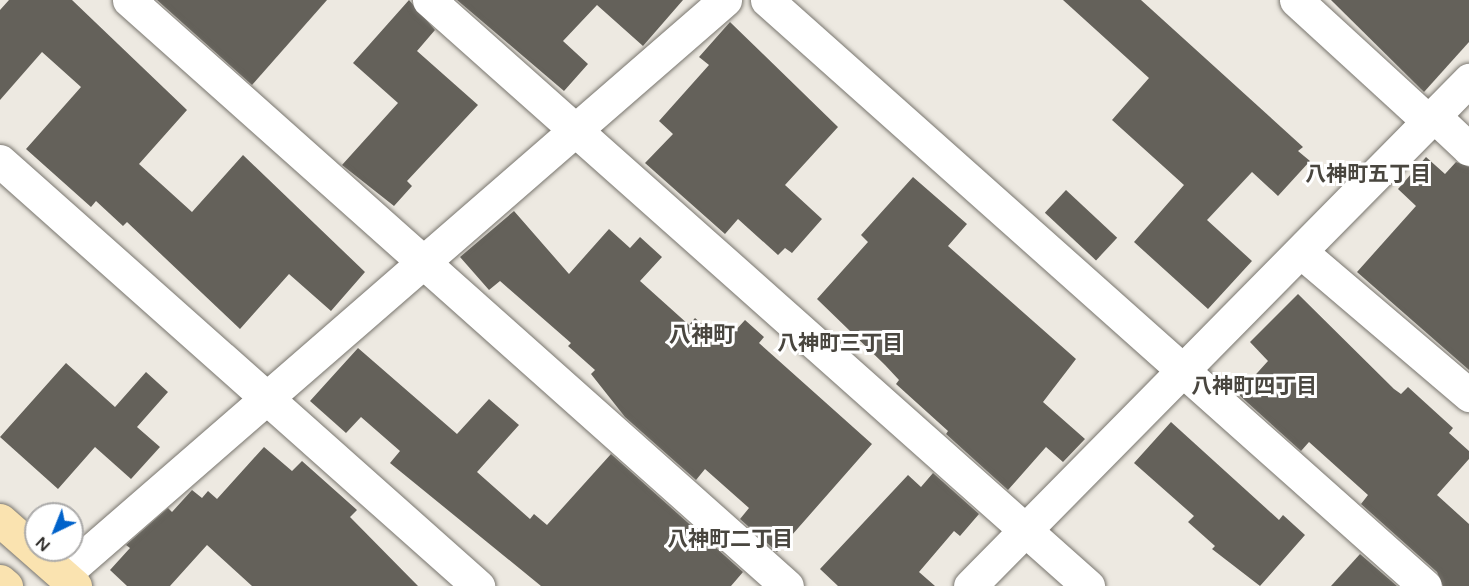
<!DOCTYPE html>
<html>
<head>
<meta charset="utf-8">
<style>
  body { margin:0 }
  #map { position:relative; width:1469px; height:586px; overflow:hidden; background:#ede9e1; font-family:"Varela Round","Noto Sans JP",sans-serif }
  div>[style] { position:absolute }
  .building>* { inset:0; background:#64615a; transform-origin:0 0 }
  .roads { filter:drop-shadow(0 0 2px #78756e) drop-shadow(0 0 2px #78756e) }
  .minor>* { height:33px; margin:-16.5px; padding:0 16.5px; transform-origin:16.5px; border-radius:16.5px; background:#fff }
  .major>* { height:33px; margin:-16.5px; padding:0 16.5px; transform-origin:16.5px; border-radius:16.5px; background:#fae3b0 }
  span { translate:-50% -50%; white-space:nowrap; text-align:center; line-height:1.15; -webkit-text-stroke:6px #fff; paint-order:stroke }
  .neighbourhood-label { font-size:21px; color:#49463f; font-weight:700 }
  .quarter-label { font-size:22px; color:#49463f; font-weight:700 }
  .north { position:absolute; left:24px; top:502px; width:60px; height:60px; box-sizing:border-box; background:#fff; border:2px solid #acabaa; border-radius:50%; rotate:223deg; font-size:16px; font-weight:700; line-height:24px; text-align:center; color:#302e2b }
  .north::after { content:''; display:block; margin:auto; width:21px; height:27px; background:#0062ca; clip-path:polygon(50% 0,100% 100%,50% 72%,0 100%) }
</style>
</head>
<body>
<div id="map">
  <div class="building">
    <i style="clip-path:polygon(9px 0,72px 0,187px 110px,139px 164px,192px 212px,243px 155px,365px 272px,331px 311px,289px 274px,240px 329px,127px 222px,123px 226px,96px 201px,91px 207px,26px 149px,81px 87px,42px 52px,0 100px,0 10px)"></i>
    <i style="clip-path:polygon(157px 0,327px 0,252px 85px)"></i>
    <i style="clip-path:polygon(409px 0,435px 30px,417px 51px,478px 105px,407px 181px,412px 186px,394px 206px,342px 165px,398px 103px,353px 63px)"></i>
    <i style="clip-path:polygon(457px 0,683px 0,643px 46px,597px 5px,563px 41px,588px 64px,564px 91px)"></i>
    <i style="clip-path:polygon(1063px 0,1141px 0,1303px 147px,1298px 151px,1310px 161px,1278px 196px,1252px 172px,1207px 220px,1252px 261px,1208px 309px,1134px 242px,1184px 185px,1112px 120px,1149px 78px)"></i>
    <i style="clip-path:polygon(1331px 0,1469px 0,1469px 42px,1424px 92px)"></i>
    <i style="clip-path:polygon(730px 22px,838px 127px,785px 185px,822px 219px,792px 253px,785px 248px,778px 255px,738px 219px,725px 234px,645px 163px,673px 134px,659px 121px,709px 65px,699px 57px)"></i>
    <i style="clip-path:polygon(1426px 157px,1445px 174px,1456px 162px,1469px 167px,1469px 370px,1357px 272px,1416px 206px,1398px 189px)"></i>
    <i style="clip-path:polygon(913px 177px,967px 224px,948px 246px,1076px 359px,1043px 402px,1085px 439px,1063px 462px,1046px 447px,1008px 490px,946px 434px,948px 431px,896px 384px,899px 380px,885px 365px,817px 299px,868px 242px,861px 235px)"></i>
    <i style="left:1066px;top:190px;width:70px;height:31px;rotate:43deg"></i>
    <i style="clip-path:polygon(514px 211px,569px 274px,609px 229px,630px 248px,640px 237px,662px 257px,640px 281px,689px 325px,695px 318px,724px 343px,745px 320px,764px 337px,759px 343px,872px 444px,777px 552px,740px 519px,749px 508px,705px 469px,696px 480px,625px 417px,591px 374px,595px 370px,568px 346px,571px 343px,500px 281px,489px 290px,460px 257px)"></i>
    <i style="clip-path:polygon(1298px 294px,1394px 389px,1401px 394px,1408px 387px,1453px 428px,1449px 433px,1469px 451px,1469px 459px,1437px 495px,1469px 524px,1469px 586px,1443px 586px,1437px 572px,1361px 504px,1368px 495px,1309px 442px,1301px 451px,1238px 394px,1268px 361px,1250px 342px)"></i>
    <i style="clip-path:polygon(358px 348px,457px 434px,489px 399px,519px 425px,477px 472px,530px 519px,534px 514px,547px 525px,611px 454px,743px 572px,731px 586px,541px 586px,390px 463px,400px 451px,361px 417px,346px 433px,310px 401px)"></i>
    <i style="clip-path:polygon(66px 363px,115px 407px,146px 372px,168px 392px,137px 427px,160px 447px,131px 479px,95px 447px,58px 489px,0 437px)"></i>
    <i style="clip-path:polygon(1171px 422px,1279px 520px,1283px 515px,1305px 535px,1260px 586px,1212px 549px,1215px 546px,1188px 522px,1194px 516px,1134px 463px)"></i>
    <i style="clip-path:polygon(264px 447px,292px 471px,302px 461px,357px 510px,350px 517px,418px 586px,252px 586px,207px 545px,170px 586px,127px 586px,110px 570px,130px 548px,126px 545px,168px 508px,172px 512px,192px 490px,202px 498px,208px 491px,217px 499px)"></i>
    <i style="clip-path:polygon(933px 473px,979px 514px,960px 536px,954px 531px,919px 572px,935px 586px,838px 586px,820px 569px,908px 475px,921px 487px)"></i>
    <i style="clip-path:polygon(1360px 554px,1397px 586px,1331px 586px)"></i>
  </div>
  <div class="roads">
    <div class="minor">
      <i style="left:129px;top:0;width:881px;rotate:41.69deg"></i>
      <i style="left:429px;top:0;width:882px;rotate:41.64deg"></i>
      <i style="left:767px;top:0;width:881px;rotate:41.69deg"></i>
      <i style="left:1296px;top:0;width:180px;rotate:42.5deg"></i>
      <i style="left:1434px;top:116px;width:48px;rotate:43.3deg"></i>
      <i style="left:0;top:161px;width:640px;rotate:41.64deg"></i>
      <i style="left:1301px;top:252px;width:221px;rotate:40.4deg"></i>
      <i style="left:63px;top:575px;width:877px;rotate:-40.98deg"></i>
      <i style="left:970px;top:586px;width:711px;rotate:-45.4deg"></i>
    </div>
    <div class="major">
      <i style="left:0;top:520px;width:100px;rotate:41.3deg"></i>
      <i style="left:0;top:581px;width:8px;rotate:40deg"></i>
    </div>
  </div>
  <div class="neighbourhood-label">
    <span style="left:1368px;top:175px">八神町五丁目</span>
    <span style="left:840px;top:344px">八神町三丁目</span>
    <span style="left:1254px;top:387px">八神町四丁目</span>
    <span style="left:730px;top:540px">八神町二丁目</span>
  </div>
  <div class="quarter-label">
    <span style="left:702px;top:336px">八神町</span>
  </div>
  <div class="north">N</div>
</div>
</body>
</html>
